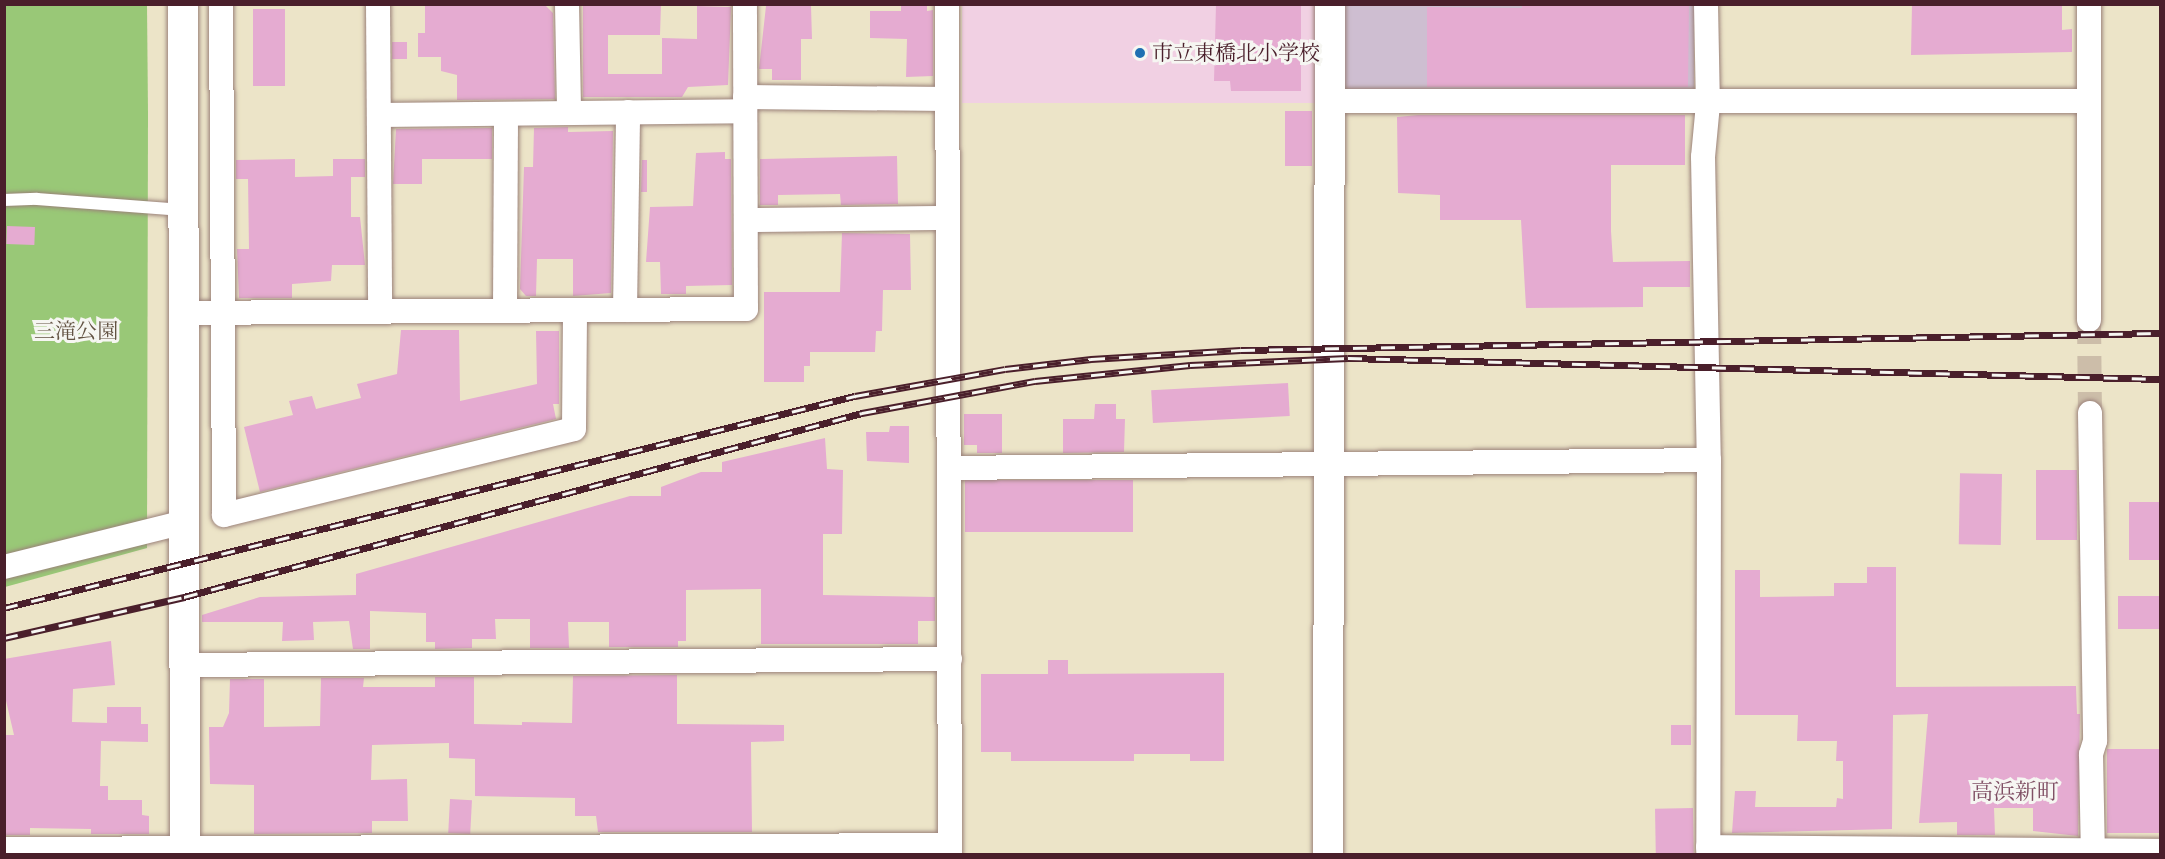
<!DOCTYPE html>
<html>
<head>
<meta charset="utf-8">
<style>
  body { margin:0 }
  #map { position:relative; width:2165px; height:859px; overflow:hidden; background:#ece4c8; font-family:"IM FELL Great Primer","Noto Serif JP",serif }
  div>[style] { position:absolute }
  .built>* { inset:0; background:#f1d0e3; transform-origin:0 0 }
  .industrial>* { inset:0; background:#cebed1; transform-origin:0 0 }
  .green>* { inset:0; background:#99c877 }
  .building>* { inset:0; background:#e5abd1; transform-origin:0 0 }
  .minor-tunnel>* { height:24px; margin-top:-12px; transform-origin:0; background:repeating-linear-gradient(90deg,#ccbda9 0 24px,transparent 0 36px) }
  .roads { filter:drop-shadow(0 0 2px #9b827a) drop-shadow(0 0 2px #9b827a) }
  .service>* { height:12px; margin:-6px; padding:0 6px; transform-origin:6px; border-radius:6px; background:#fff }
  .minor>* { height:24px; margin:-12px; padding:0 12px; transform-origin:12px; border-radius:12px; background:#fff }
  .tertiary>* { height:30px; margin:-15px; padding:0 15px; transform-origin:15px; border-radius:15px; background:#fff }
  .rail>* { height:7px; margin-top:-3.5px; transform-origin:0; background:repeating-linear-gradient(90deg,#f6f6f2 0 14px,#4a1f2b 0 28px); box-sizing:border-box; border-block:2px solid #4a1f2b }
  .dots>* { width:16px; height:16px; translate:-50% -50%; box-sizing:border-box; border:3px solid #f6f6f2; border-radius:50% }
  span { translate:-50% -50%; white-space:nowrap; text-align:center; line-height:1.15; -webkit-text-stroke:6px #f6f6f2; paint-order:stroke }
  .poi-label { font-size:21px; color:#4a1f2b }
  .left { translate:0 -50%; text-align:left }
  .park-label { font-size:21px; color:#625242 }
  .neighbourhood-label { font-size:22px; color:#805065 }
  .frame { position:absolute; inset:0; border:6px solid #4a1f2b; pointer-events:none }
</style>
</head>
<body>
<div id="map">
  <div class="built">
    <i style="left:962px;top:5px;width:356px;height:98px"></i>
  </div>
  <div class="industrial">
    <i style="left:1341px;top:5px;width:353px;height:84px"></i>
  </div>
  <div class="green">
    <i style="clip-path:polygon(5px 5px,147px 5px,148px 114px,147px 548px,5px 587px)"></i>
  </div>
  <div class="building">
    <i style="clip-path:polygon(544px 4px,553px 13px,555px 99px,457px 100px,457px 75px,441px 71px,441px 57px,418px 57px,418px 33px,425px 33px,425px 5px)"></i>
    <i style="clip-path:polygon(583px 4px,661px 4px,660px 35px,608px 35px,608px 74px,662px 74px,662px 38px,697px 39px,697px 6px,731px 7px,728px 85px,688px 87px,682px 97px,583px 97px)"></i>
    <i style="clip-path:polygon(901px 4px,927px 4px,927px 11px,933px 10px,933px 76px,906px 77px,907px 39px,870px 38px,870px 11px,901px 11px)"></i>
    <i style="clip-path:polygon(1216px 4px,1301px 4px,1301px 91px,1231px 91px,1230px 81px,1214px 81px)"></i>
    <i style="clip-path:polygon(1522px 4px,1689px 4px,1688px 87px,1427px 87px,1427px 7px,1522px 8px)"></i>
    <i style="clip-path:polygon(1912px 4px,2062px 4px,2062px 30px,2072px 29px,2072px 52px,1911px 55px)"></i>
    <i style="clip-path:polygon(766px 6px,811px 6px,812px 39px,801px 39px,801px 80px,772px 80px,772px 69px,759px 69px)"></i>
    <i style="left:285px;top:9px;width:77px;height:32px;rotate:90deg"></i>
    <i style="left:392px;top:42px;width:15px;height:17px"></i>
    <i style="left:1285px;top:111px;width:27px;height:55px"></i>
    <i style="clip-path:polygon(1418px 115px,1685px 115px,1685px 165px,1611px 165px,1611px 231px,1613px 262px,1690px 261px,1690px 287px,1643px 287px,1643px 307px,1526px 308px,1521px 220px,1440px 220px,1440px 195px,1398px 193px,1397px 117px)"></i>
    <i style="clip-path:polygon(568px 127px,568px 132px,613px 131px,611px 293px,573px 296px,573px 259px,537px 259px,536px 296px,526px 296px,520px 289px,524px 167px,533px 167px,534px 128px)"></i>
    <i style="clip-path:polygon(492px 128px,492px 159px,422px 159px,422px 184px,393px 184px,396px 129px)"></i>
    <i style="clip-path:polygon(725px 152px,725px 159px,731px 159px,732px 285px,686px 286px,686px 294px,661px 294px,660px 262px,646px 262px,650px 207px,693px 206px,696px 153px)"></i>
    <i style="clip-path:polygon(897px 156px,898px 204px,841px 205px,840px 194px,778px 195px,778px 205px,760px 205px,760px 159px)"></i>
    <i style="clip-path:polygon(295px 159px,295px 177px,333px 176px,333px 159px,365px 159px,365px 177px,351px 177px,351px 217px,360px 217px,365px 265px,332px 265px,331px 281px,292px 284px,292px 298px,239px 298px,237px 249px,249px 249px,248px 179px,236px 179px,236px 160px)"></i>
    <i style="clip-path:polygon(642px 160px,647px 160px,647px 192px,641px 192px)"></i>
    <i style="left:7px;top:226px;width:28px;height:18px;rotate:2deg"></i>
    <i style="clip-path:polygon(842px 233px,910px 234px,911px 290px,883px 290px,882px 331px,876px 331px,875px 352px,810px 352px,810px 366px,804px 366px,804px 382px,764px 382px,764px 292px,840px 292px)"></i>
    <i style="clip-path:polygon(401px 330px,459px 330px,460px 401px,537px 384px,536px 331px,559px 331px,559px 404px,553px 404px,556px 419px,260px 492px,244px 427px,293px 415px,289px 401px,312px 396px,316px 409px,361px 398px,357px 384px,397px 374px)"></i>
    <i style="left:1288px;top:383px;width:33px;height:137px;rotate:87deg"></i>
    <i style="clip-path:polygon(1095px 404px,1116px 404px,1116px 419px,1125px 419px,1124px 452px,1063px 453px,1063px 419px,1094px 419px)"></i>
    <i style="clip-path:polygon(964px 414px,1002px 414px,1002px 453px,977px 453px,977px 445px,964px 445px)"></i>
    <i style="clip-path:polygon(890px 426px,909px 426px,909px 463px,867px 461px,866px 432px,889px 432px)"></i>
    <i style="clip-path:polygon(825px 438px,827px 469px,843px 470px,842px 534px,823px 534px,823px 595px,935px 597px,935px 621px,918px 621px,918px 644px,761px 644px,761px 589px,686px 590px,686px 641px,678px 641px,678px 647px,609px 647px,609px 622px,568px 622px,569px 648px,530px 648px,530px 619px,495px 619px,496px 639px,472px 639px,472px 648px,435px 649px,435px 642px,426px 642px,426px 613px,370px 611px,370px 649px,353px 649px,349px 621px,313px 622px,314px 640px,282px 641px,283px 622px,202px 622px,202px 615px,260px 597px,356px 595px,356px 574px,630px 496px,661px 496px,661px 487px,701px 472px,722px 472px,722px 462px)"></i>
    <i style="left:2077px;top:470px;width:70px;height:41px;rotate:90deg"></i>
    <i style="left:2002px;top:474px;width:71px;height:42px;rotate:91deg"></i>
    <i style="left:1133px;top:480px;width:52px;height:168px;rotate:90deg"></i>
    <i style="left:2129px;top:502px;width:31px;height:58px"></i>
    <i style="clip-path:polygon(1867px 567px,1896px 567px,1896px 687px,2076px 686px,2077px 714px,2080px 714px,2078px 836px,2033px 831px,2033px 808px,1994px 808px,1995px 835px,1957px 835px,1957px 822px,1919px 823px,1928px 714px,1893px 715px,1892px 829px,1732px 833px,1735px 791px,1756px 791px,1755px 807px,1836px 807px,1837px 798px,1843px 799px,1843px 761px,1836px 761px,1837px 741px,1797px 741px,1798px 715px,1735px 715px,1735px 570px,1760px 570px,1760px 597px,1834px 596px,1834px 583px,1867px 583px)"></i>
    <i style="left:2118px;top:596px;width:42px;height:33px"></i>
    <i style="clip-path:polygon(111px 641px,115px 685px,73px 689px,72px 722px,107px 723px,107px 707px,141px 707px,141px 724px,148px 724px,148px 742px,101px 741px,100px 786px,108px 786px,108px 800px,142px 800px,142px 815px,149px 816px,149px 834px,91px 834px,91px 829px,30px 828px,30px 835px,4px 835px,4px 735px,14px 735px,4px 692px,4px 659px)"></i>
    <i style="clip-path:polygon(1048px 660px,1068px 660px,1068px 674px,1224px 673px,1224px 761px,1190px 761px,1190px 754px,1134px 754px,1134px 761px,1011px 761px,1011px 752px,981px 752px,981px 674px,1048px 674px)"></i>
    <i style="clip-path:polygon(677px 675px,677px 724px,784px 725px,784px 741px,751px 742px,752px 832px,598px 832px,596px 816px,575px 816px,575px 798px,475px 796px,475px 759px,449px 758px,449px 743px,372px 745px,371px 780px,407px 779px,408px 821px,372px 821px,372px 833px,254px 834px,254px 785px,210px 784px,209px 727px,223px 727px,229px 713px,230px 679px,264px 679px,264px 727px,320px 726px,321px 678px,364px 678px,363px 687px,435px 687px,435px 677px,474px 677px,474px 724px,522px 725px,522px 722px,572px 723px,573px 676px)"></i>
    <i style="left:1671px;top:725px;width:20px;height:20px"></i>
    <i style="left:2107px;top:749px;width:53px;height:84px"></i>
    <i style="left:450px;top:799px;width:22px;height:34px;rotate:3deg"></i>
    <i style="left:1693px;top:808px;width:47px;height:38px;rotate:89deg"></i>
  </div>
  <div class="minor-tunnel">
    <i style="left:2089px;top:320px;width:93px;rotate:89.4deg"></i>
  </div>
  <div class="roads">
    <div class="service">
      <i style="left:4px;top:200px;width:33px;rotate:-2deg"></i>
      <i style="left:37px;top:199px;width:146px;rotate:4.3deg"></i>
    </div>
    <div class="minor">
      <i style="left:221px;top:4px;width:511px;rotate:89.66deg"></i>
      <i style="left:224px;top:515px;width:360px;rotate:-13.8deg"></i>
      <i style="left:574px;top:429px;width:119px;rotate:-89.5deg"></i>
      <i style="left:378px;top:4px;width:307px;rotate:89.6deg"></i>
      <i style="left:567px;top:4px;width:108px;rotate:88.9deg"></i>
      <i style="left:947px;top:4px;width:850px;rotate:89.8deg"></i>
      <i style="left:1706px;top:4px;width:100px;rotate:88.9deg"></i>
      <i style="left:1708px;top:104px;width:53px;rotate:95.4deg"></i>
      <i style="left:1703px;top:157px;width:303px;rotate:88.9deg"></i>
      <i style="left:1709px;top:460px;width:394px;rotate:90.1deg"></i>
      <i style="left:745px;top:97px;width:202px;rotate:0.6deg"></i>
      <i style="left:1329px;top:101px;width:760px"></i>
      <i style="left:379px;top:115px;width:366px;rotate:-0.6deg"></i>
      <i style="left:746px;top:220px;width:201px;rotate:-0.6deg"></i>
      <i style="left:505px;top:310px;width:196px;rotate:-89.7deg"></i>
      <i style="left:625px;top:310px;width:198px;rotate:-89.1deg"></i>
      <i style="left:182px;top:313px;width:564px;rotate:-0.41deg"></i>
      <i style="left:746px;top:309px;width:305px;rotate:-90.2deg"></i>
      <i style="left:2089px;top:320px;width:316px;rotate:-90deg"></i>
      <i style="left:2090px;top:413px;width:328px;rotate:89.1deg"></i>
      <i style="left:2095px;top:741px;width:14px;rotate:107deg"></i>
      <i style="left:2091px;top:754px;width:100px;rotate:88.9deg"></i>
      <i style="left:949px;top:468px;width:760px;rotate:-0.6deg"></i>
      <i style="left:4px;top:567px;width:186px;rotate:-14deg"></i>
      <i style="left:184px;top:665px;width:766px;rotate:-0.45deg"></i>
      <i style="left:1708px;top:847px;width:452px;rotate:0.5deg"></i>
      <i style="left:4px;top:849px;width:946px;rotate:-0.24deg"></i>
    </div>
    <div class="tertiary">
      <i style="left:183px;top:4px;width:850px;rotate:89.87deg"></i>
      <i style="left:1328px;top:854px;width:850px;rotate:-89.87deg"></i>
    </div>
  </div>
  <div class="rail">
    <i style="left:4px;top:608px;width:877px;rotate:-13.99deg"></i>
    <i style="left:855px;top:396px;width:152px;rotate:-10.2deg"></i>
    <i style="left:1005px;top:369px;width:87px;rotate:-6.6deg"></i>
    <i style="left:1091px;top:359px;width:150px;rotate:-3.4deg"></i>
    <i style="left:1241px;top:350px;width:919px;rotate:-1.06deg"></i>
    <i style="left:4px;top:638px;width:185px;rotate:-12.8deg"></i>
    <i style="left:184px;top:597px;width:703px;rotate:-15.18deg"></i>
    <i style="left:862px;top:413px;width:176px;rotate:-10.5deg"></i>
    <i style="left:1035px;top:381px;width:156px;rotate:-5.9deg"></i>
    <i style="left:1190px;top:365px;width:158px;rotate:-2.5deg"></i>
    <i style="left:1348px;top:358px;width:812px;rotate:1.48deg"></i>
  </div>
  <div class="dots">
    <i style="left:1140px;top:53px;background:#1f6fb2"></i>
  </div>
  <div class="poi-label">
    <span class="left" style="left:1152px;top:53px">市立東橋北小学校</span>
  </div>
  <div class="park-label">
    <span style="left:76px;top:331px">三滝公園</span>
  </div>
  <div class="neighbourhood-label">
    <span style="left:2015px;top:792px">高浜新町</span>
  </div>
  <div class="frame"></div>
</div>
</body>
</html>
